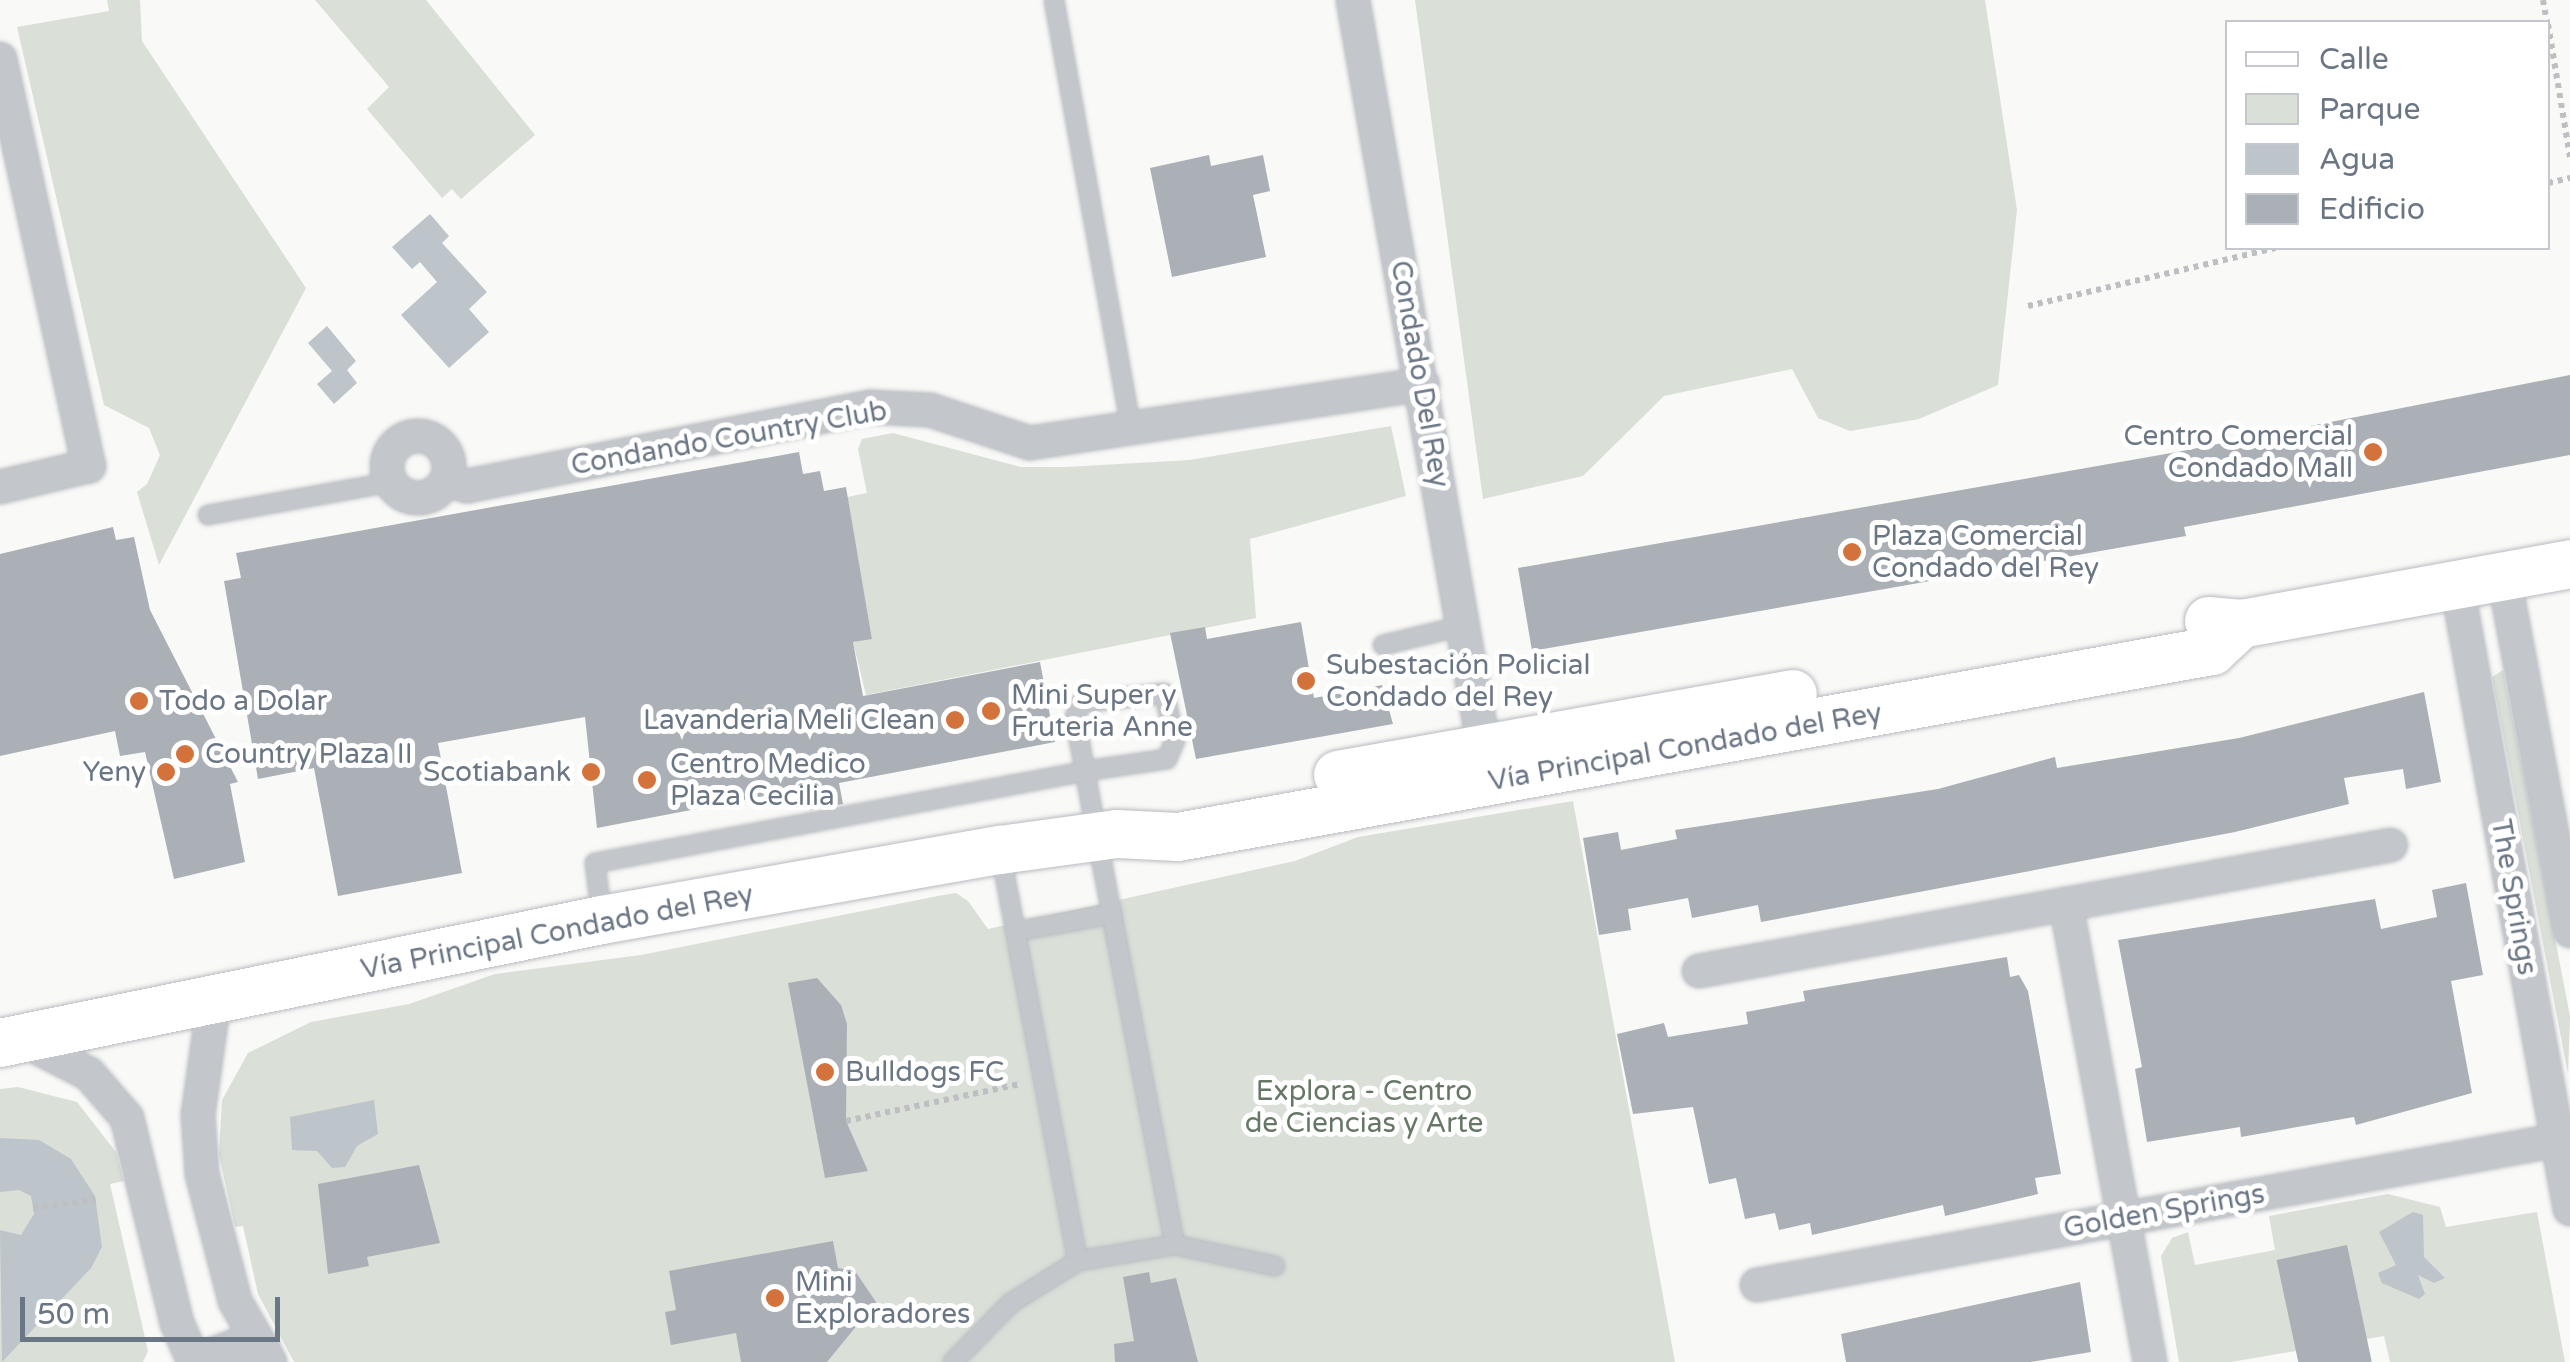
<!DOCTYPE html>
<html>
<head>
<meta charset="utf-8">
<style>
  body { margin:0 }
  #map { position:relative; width:2570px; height:1362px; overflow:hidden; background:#f9f9f7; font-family:"Varela Round",sans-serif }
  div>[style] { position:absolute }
  .green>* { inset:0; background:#dadfd8 }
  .water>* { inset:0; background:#bdc5ca }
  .building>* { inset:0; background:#abb0b7; transform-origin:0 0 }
  .path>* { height:6px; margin-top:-3px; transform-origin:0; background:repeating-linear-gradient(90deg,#bdbfc2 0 5px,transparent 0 10px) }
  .roads { filter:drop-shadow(0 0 2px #b8bbc0) drop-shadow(0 0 2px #b8bbc0) }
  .lane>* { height:18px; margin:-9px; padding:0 9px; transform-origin:9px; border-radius:9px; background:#c3c6ca }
  .street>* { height:32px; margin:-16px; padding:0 16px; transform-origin:16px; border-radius:16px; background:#c3c6ca }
  .street>.ring { margin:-16px; padding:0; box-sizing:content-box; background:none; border:32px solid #c3c6ca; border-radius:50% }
  .secondary>* { height:48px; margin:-24px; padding:0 24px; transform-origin:24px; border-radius:24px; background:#fff }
  .dots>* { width:28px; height:28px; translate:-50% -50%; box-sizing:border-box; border:5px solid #fff; border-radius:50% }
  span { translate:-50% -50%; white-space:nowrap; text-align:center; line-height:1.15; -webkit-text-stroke:10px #fff; paint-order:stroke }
  .street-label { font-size:28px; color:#6b7685 }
  .poi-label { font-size:28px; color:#6b7685 }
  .right { translate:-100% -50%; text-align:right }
  .left { translate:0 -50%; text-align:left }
  .park-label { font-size:28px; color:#667865 }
  .legend { position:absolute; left:2225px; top:20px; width:325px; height:230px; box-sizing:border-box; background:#fff; border:2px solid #c4c8ce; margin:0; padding:12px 18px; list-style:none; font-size:30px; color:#6b7685 }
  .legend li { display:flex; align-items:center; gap:20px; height:50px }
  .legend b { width:50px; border:2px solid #c4c8ce }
  .scale { position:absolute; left:20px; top:1297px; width:260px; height:45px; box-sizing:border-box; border:5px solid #6b7685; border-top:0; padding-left:12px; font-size:30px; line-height:35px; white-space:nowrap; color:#6b7685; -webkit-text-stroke:8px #fff; paint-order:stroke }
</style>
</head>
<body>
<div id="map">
  <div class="green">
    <i style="clip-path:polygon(107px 0,140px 0,142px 41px,306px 288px,159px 565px,137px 492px,147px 484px,160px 455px,149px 428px,104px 405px,17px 27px,109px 11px)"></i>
    <i style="clip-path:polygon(315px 0,426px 0,535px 135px,461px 199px,452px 189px,442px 198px,367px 109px,389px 87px)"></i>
    <i style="clip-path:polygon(1415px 0,1985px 0,2017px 210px,1998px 385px,1919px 419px,1850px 431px,1818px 418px,1792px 369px,1664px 396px,1583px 476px,1483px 499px)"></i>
    <i style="clip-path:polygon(1391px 426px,1406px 496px,1250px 539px,1256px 618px,866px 695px,853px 642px,872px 638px,847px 497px,867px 493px,858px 449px,862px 439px,893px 433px,1021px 467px,1066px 467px,1190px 460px)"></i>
    <i style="clip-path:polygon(2503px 670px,2570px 1016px,2568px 1074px,2492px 677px)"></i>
    <i style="clip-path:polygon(1573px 801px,1675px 1362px,294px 1362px,258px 1294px,243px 1226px,235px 1227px,219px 1155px,222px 1100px,248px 1053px,311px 1022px,409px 1004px,495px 974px,641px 955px,938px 896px,956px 893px,968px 901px,988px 929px,1295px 861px,1358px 837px)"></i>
    <i style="clip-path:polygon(18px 1087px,77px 1102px,116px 1152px,124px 1181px,110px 1184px,148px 1351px,143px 1362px,0 1362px,0 1089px)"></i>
    <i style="clip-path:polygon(2388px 1194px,2440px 1207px,2446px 1227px,2537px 1212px,2565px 1362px,2390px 1362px,2384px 1336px,2231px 1362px,2179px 1362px,2161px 1256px,2172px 1238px,2188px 1232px,2195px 1265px,2275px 1250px,2269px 1216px)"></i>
  </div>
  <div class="water">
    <i style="clip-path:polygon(430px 214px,449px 236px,442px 243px,487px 292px,469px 309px,489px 332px,449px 368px,401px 315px,437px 282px,420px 262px,412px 269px,392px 247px)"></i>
    <i style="clip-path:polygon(327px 326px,356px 361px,347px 370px,357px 383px,334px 404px,317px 384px,332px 371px,308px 343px)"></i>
    <i style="clip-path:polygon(374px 1100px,378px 1134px,357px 1146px,345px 1167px,332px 1168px,317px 1151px,292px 1150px,290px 1117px)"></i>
    <i style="clip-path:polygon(0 1138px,39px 1140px,71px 1159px,95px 1196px,102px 1247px,91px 1268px,2px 1362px,0 1230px,21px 1235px,34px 1214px,31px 1196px,19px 1190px,0 1192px)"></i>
    <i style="clip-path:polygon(2413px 1212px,2423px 1215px,2424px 1257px,2445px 1278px,2434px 1283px,2418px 1275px,2425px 1294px,2419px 1299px,2382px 1283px,2378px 1273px,2396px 1265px,2379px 1232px)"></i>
  </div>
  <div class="building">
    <i style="clip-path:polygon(1209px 155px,1211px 166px,1263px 155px,1270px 191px,1253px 195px,1266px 257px,1172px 277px,1150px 168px)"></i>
    <i style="clip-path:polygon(2570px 375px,2570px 455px,2184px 527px,2186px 536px,1532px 651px,1518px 568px,2177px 452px)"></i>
    <i style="clip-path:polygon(799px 452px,803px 474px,820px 471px,824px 491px,846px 487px,872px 639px,853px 642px,863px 696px,1040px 662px,1055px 742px,839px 783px,843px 804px,810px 810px,806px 788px,597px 828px,585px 717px,438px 743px,462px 873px,338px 896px,314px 768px,258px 779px,224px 581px,241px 578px,236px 553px)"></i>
    <i style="clip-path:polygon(113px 527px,116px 540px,134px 537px,150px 610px,238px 782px,230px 784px,245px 862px,174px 879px,145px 752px,120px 756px,115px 731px,0 756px,0 554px)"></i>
    <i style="clip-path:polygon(1301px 622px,1314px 698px,1382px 685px,1393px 724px,1196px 759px,1170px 633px,1205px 627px,1207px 639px)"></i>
    <i style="clip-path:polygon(2424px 692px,2441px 782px,2406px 789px,2403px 769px,2344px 778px,2349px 804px,2235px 832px,1761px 922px,1758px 905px,1692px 918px,1688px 898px,1628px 909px,1631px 930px,1599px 935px,1583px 838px,1618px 832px,1621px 850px,1677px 839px,1675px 830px,1938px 789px,2055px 757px,2057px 768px,2239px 738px)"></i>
    <i style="clip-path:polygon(2466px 883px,2483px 975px,2451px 981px,2472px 1093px,2356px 1125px,2354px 1117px,2241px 1137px,2240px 1127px,2147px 1142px,2135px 1069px,2142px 1067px,2118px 940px,2375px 899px,2381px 929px,2437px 917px,2432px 890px)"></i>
    <i style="clip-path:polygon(2007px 957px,2010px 977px,2019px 975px,2028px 991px,2061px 1174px,2035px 1178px,2038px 1194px,1945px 1216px,1943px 1205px,1812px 1235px,1810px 1223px,1779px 1230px,1775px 1213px,1745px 1219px,1736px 1178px,1709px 1184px,1693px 1107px,1633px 1114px,1617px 1034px,1664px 1023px,1668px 1037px,1748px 1024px,1746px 1012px,1805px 1001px,1803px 991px)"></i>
    <i style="clip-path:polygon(817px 978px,841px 1005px,847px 1024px,846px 1121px,868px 1171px,825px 1178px,788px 983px)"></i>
    <i style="clip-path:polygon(419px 1165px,440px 1243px,367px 1257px,369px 1266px,328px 1274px,318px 1184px)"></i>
    <i style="clip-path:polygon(833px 1241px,838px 1268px,855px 1271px,876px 1302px,827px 1362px,741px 1362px,736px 1333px,671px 1345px,665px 1312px,676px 1310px,669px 1271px)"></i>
    <i style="left:2347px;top:1245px;width:119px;height:72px;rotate:78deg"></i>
    <i style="clip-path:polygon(1149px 1272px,1151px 1283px,1176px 1278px,1198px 1362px,1115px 1362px,1114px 1344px,1134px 1341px,1123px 1277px)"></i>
    <i style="clip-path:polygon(2080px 1282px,2091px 1352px,2030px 1362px,1846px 1362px,1841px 1334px)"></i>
  </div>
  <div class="path">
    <i style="left:2543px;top:0;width:22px;rotate:80deg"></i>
    <i style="left:2548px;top:24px;width:135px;rotate:80.6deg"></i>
    <i style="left:2548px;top:183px;width:23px;rotate:-13deg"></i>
    <i style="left:2028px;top:306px;width:254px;rotate:-13.2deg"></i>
    <i style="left:846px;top:1121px;width:178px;rotate:-12deg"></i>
    <i style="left:33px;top:1208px;width:63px;rotate:-7.4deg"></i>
  </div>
  <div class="roads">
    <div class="lane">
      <i style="left:1054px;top:0;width:439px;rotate:79.8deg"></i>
      <i style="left:208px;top:515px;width:186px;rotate:-10.2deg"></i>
      <i style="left:1383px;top:645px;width:81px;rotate:-13.5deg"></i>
      <i style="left:1000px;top:850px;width:418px;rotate:79.3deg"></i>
      <i style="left:602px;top:917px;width:54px;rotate:-97.4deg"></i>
      <i style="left:595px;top:863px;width:499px;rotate:-10.6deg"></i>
      <i style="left:1085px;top:771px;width:83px;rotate:-8.3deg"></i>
      <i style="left:1167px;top:759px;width:21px;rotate:-67deg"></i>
      <i style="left:1175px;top:740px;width:48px;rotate:-103.2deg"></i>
      <i style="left:1164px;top:693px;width:84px;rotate:173.1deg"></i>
      <i style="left:1081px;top:703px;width:15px;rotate:113deg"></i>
      <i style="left:1075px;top:717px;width:55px;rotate:79.5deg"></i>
      <i style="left:1085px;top:771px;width:67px;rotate:79.7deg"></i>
      <i style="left:1097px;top:837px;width:415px;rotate:79.2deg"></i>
      <i style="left:1017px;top:931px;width:97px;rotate:-10.1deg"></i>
      <i style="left:953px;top:1362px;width:83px;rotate:-45.5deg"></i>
      <i style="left:1011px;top:1303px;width:79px;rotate:-32.1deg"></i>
      <i style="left:1078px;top:1261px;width:98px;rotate:-9.4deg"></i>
      <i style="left:1175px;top:1245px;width:102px;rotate:11.9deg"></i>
    </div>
    <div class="street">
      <i style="left:1353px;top:0;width:759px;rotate:80.07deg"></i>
      <i style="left:0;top:59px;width:417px;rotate:77.7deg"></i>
      <i style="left:89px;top:466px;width:91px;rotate:166.7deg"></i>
      <i class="ring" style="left:387px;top:436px;width:30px;height:30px"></i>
      <i style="left:447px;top:480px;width:21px;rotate:17deg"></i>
      <i style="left:467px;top:486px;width:412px;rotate:-11.1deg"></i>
      <i style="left:871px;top:407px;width:59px;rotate:2.9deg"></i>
      <i style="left:930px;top:410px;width:105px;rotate:18.3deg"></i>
      <i style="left:1030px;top:443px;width:397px;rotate:-8.5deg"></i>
      <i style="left:2504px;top:577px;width:360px;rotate:79.4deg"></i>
      <i style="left:2457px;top:585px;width:634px;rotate:79.74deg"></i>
      <i style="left:2066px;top:904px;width:466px;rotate:79.6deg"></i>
      <i style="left:1699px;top:971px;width:703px;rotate:-10.32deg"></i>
      <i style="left:214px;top:1001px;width:115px;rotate:98deg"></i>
      <i style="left:198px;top:1115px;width:59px;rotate:86.1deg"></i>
      <i style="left:202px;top:1174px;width:131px;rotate:75.4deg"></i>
      <i style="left:235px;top:1301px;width:70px;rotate:60.2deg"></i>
      <i style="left:21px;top:1039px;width:76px;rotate:27.2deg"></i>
      <i style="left:89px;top:1074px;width:58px;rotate:49.2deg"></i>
      <i style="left:127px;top:1118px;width:211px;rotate:76.3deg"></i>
      <i style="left:177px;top:1323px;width:43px;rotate:66.4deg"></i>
      <i style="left:1757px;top:1285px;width:826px;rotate:-10.25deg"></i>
      <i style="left:193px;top:1362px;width:45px;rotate:-20.9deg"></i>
      <i style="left:235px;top:1346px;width:29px;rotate:6deg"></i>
    </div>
    <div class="secondary">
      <i style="left:2209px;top:621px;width:32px;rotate:5deg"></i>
      <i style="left:2241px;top:624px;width:334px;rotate:-10.3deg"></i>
      <i style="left:1338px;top:775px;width:462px;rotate:-10.1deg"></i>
      <i style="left:0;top:1043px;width:614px;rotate:-11.55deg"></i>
      <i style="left:602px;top:920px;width:404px;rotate:-10deg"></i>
      <i style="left:1000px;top:850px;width:118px;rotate:-7.8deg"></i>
      <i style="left:1117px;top:834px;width:61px;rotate:2.8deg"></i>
      <i style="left:1178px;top:837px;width:1051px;rotate:-10.2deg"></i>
      <i style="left:2212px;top:651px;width:40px;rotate:-43deg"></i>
    </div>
  </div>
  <div class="dots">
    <i style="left:2373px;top:452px;background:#d4723c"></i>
    <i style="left:1852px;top:552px;background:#d4723c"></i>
    <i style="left:1306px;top:681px;background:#d4723c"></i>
    <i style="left:139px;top:701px;background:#d4723c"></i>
    <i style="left:991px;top:711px;background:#d4723c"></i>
    <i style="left:955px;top:720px;background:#d4723c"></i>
    <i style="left:185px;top:754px;background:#d4723c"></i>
    <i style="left:166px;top:772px;background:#d4723c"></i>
    <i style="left:591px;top:772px;background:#d4723c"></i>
    <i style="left:647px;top:780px;background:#d4723c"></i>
    <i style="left:825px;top:1072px;background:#d4723c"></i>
    <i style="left:775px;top:1298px;background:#d4723c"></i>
  </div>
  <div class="street-label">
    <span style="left:1420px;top:374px;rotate:80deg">Condado Del Rey</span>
    <span style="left:729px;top:438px;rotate:-10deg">Condando Country Club</span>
    <span style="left:1685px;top:747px;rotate:-10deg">Vía Principal Condado del Rey</span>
    <span style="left:2514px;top:897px;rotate:80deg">The Springs</span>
    <span style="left:557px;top:932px;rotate:-11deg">Vía Principal Condado del Rey</span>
    <span style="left:2164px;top:1211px;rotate:-10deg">Golden Springs</span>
  </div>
  <div class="poi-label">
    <span class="right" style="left:2353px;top:452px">Centro Comercial<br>Condado Mall</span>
    <span class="left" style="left:1872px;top:552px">Plaza Comercial<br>Condado del Rey</span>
    <span class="left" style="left:1326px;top:681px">Subestación Policial<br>Condado del Rey</span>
    <span class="left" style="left:1011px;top:711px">Mini Super y<br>Fruteria Anne</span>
    <span class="left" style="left:159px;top:701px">Todo a Dolar</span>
    <span class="right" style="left:935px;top:720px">Lavanderia Meli Clean</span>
    <span class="left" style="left:205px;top:754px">Country Plaza II</span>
    <span class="left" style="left:670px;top:780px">Centro Medico<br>Plaza Cecilia</span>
    <span class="right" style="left:146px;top:772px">Yeny</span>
    <span class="right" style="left:571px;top:772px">Scotiabank</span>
    <span class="left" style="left:845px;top:1072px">Bulldogs FC</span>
    <span class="left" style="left:795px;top:1298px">Mini<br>Exploradores</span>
  </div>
  <div class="park-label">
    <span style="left:1364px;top:1107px">Explora - Centro<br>de Ciencias y Arte</span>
  </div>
  <ul class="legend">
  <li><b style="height:12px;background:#fff"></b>Calle</li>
  <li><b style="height:28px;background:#dadfd8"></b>Parque</li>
  <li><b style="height:28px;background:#bdc5ca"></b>Agua</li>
  <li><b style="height:28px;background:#abb0b7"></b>Edificio</li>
  </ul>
  <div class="scale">50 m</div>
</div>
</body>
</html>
